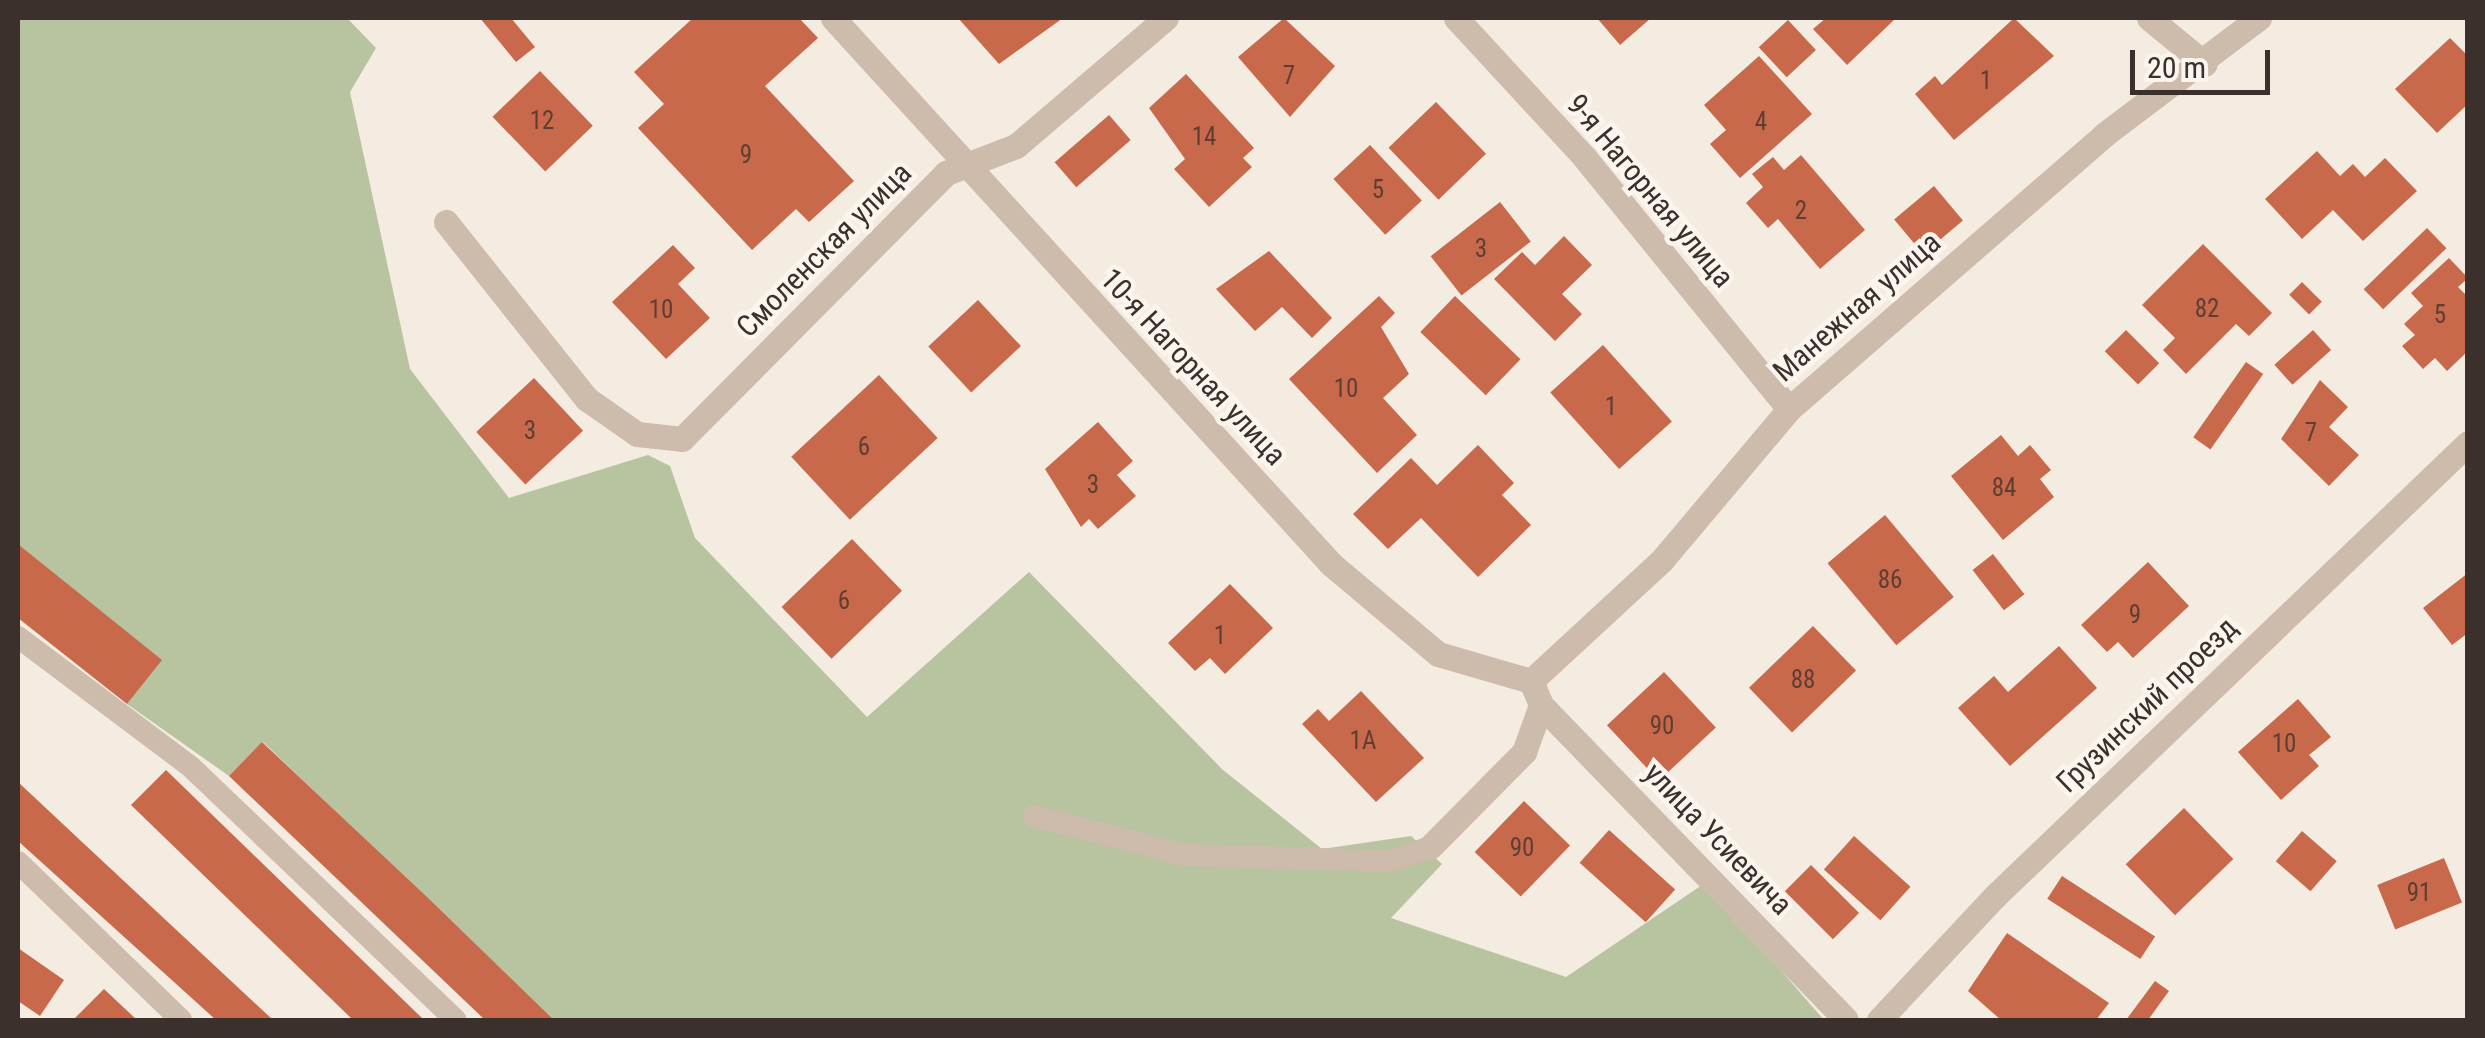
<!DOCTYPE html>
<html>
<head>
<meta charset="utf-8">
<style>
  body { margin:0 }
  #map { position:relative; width:2485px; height:1038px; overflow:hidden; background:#f4ebe1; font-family:"Roboto Condensed",sans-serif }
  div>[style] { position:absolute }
  .green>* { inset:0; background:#b8c4a0 }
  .building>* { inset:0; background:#c8694b; transform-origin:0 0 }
  .lane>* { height:22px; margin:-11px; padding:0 11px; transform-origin:11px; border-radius:11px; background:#cdbbac }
  .street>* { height:25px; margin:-12.5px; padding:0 12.5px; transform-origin:12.5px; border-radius:12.5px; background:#cdbbac }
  span { translate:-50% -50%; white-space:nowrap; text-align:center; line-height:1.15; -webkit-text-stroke:9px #fbf5ee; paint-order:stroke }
  .number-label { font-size:25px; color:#5e3e33 }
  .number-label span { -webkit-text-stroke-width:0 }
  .street-label { font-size:30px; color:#3b302b }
  .frame { position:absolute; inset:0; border:20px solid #3b302b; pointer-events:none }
  .scale { position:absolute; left:2130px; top:50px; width:140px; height:45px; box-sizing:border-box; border:5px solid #3b302b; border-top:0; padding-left:12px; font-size:30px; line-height:35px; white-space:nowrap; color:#3b302b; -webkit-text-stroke:8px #fbf5ee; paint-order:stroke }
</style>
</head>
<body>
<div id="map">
  <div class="green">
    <i style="clip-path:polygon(18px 18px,347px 18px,376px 48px,350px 92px,410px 369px,509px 498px,648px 455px,670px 466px,695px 538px,867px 717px,1029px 572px,1223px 770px,1322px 849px,1411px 836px,1442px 864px,1391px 918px,1566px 977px,1705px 883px,1824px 1020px,554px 1020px,263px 742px,229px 776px,127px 704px,161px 660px,18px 544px)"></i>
  </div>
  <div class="building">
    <i style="clip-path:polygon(480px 18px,511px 18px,535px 47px,516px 62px)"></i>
    <i style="clip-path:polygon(693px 18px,799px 18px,818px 38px,765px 86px,854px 181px,809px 222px,796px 209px,752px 250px,638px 128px,664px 104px,634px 72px)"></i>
    <i style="clip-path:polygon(958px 18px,1063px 18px,999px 64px)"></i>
    <i style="clip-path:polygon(1284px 18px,1335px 66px,1290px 117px,1238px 57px)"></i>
    <i style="clip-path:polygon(1597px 18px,1651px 18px,1620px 45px)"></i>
    <i style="clip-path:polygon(1826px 18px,1896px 18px,1847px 65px,1813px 29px)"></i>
    <i style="clip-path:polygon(2014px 18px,2054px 56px,1954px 140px,1915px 94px,1935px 76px,1942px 85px)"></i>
    <i style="left:1788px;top:20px;width:41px;height:40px;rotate:47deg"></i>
    <i style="clip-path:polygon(2450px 38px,2468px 56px,2468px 104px,2437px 133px,2395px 89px)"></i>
    <i style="clip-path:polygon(1759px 56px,1812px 114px,1740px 178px,1710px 144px,1726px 130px,1704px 105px)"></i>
    <i style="left:540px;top:71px;width:76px;height:66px;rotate:46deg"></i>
    <i style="clip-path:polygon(1186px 74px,1254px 148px,1243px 158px,1252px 167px,1209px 207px,1174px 169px,1185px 159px,1149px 108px)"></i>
    <i style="left:1436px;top:102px;width:72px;height:66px;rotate:46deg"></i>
    <i style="left:1109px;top:115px;width:33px;height:72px;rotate:49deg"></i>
    <i style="left:1370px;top:145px;width:76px;height:50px;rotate:47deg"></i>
    <i style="clip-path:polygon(2317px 151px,2340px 176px,2353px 164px,2365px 177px,2385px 158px,2417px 191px,2363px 241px,2333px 210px,2302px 239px,2265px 199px)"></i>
    <i style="clip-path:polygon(1801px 155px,1865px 230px,1820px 269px,1778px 219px,1768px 228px,1746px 203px,1763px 187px,1752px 174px,1773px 157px,1784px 170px)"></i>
    <i style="left:1934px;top:186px;width:45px;height:52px;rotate:50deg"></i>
    <i style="left:1500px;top:202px;width:50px;height:88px;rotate:52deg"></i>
    <i style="left:2427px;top:228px;width:28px;height:88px;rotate:46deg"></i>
    <i style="clip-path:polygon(1564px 236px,1592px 265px,1562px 294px,1582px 314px,1555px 341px,1494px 279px,1522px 252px,1535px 265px)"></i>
    <i style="clip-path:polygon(2203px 244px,2272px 313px,2249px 336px,2236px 324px,2186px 374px,2163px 350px,2175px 338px,2142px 305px)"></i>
    <i style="clip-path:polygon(673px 245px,695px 268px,678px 284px,710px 318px,666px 359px,612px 302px)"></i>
    <i style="clip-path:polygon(1269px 251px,1332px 318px,1312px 338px,1282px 307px,1255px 331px,1216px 289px)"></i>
    <i style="clip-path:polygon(2449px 258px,2468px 278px,2458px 287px,2468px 297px,2468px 351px,2447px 371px,2435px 358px,2423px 369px,2402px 346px,2415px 335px,2404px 324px,2423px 306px,2411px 293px)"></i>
    <i style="left:2302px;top:282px;width:28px;height:18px;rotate:45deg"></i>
    <i style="clip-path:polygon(1379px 296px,1395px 313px,1381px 327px,1409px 374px,1383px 398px,1417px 435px,1377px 473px,1289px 379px)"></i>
    <i style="left:1455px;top:296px;width:91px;height:50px;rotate:44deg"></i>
    <i style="left:978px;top:300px;width:63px;height:68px;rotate:47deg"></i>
    <i style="left:2126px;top:330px;width:47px;height:30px;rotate:45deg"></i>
    <i style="left:2313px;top:330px;width:27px;height:52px;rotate:48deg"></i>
    <i style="left:1603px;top:345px;width:103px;height:71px;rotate:48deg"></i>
    <i style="left:2246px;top:362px;width:21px;height:92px;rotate:35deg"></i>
    <i style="left:879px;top:375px;width:86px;height:120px;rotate:47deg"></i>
    <i style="left:534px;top:378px;width:72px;height:79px;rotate:47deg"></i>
    <i style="clip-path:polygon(2320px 380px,2348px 407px,2329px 427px,2359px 455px,2329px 486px,2281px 439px)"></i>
    <i style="clip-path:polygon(1098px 422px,1133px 461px,1117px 475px,1136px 496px,1098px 529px,1089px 519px,1081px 527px,1045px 469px)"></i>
    <i style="clip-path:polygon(2001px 435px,2018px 456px,2030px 445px,2051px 470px,2040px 479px,2054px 497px,2003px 540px,1951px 476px)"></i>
    <i style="clip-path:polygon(1478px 445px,1514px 483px,1502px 495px,1531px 525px,1478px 577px,1421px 518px,1388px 549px,1353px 514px,1411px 458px,1437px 485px)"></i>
    <i style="left:1885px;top:515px;width:107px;height:75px;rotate:50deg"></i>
    <i style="left:852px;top:539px;width:72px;height:98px;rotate:46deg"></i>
    <i style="clip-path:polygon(18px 544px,162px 660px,127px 704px,18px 618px)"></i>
    <i style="left:1993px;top:554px;width:51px;height:26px;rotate:52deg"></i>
    <i style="clip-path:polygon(2148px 562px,2189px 606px,2133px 658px,2118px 642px,2107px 652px,2081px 625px)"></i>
    <i style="clip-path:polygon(2468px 573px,2468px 633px,2452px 645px,2423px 608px)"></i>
    <i style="clip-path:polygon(1230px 584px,1273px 628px,1225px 674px,1210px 658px,1195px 671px,1168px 643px)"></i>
    <i style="left:1813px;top:626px;width:62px;height:89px;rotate:46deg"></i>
    <i style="clip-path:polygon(2059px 646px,2097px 688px,2010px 766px,1958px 708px,1994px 676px,2008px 692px)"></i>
    <i style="left:1664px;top:672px;width:76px;height:78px;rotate:47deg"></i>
    <i style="clip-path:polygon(1361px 691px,1424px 758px,1376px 802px,1302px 724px,1318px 709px,1329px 721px)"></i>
    <i style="clip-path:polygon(2298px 699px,2331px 737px,2309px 755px,2319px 766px,2281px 800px,2238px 752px)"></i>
    <i style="clip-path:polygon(262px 742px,428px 898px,554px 1020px,485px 1020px,229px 776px)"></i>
    <i style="clip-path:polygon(166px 770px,424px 1020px,353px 1020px,131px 805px)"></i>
    <i style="clip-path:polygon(18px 782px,81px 841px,273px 1020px,216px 1020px,18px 841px)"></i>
    <i style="left:1524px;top:801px;width:64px;height:71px;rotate:44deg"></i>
    <i style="left:2184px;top:808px;width:71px;height:81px;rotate:46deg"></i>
    <i style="left:1609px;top:830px;width:89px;height:44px;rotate:42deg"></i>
    <i style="left:2302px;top:831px;width:46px;height:40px;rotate:41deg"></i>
    <i style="left:1854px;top:836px;width:76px;height:45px;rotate:42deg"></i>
    <i style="left:2444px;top:858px;width:48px;height:72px;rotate:68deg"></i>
    <i style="left:1811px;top:865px;width:68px;height:37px;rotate:45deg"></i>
    <i style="left:2062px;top:876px;width:111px;height:27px;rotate:33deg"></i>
    <i style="clip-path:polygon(2007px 933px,2109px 1003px,2096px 1020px,2001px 1020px,1968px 991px)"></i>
    <i style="clip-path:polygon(18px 948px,64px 980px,40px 1016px,18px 1001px)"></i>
    <i style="clip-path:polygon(2155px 981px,2169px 991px,2148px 1020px,2126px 1020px)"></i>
    <i style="clip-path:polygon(104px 989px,137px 1020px,73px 1020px)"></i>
  </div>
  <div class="lane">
    <i style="left:18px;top:637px;width:216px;rotate:36.9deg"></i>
    <i style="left:191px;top:767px;width:366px;rotate:43.7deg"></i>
    <i style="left:1034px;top:816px;width:155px;rotate:14.6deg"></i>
    <i style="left:1184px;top:855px;width:208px;rotate:1.7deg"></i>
    <i style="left:1392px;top:861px;width:40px;rotate:-20.2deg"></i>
    <i style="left:18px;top:862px;width:227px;rotate:44.1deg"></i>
  </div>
  <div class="street">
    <i style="left:833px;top:18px;width:739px;rotate:47.63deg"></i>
    <i style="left:1331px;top:564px;width:140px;rotate:40.1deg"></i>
    <i style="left:1438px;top:654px;width:97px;rotate:16.2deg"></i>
    <i style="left:1531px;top:681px;width:26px;rotate:67deg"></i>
    <i style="left:1541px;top:705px;width:438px;rotate:45.9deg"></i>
    <i style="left:1456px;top:18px;width:190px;rotate:47.3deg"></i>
    <i style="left:1585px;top:158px;width:323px;rotate:50.9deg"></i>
    <i style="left:2149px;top:18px;width:72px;rotate:39.4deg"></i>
    <i style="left:446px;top:222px;width:226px;rotate:51.5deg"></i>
    <i style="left:587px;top:399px;width:61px;rotate:35deg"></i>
    <i style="left:637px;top:434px;width:45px;rotate:6.3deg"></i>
    <i style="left:682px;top:439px;width:375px;rotate:-45.2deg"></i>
    <i style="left:946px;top:173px;width:75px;rotate:-21.1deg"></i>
    <i style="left:1016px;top:146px;width:197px;rotate:-40.5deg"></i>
    <i style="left:1531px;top:681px;width:178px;rotate:-42.7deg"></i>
    <i style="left:1662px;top:560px;width:197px;rotate:-49.9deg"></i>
    <i style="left:1789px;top:409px;width:419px;rotate:-41deg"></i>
    <i style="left:2105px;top:134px;width:193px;rotate:-37deg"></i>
    <i style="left:1430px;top:847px;width:134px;rotate:-45.3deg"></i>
    <i style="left:1524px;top:752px;width:50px;rotate:-70.1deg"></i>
    <i style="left:1879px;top:1020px;width:168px;rotate:-46.9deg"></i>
    <i style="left:1994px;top:897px;width:656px;rotate:-43.77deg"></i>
  </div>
  <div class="number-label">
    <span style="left:1289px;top:76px">7</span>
    <span style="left:1986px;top:81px">1</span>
    <span style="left:542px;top:121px">12</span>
    <span style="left:1761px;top:122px">4</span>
    <span style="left:1204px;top:137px">14</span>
    <span style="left:746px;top:155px">9</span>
    <span style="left:1378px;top:190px">5</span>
    <span style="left:1801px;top:211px">2</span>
    <span style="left:1481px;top:249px">3</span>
    <span style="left:2207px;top:309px">82</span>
    <span style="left:661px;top:310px">10</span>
    <span style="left:2440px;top:315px">5</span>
    <span style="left:1346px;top:389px">10</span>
    <span style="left:1611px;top:407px">1</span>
    <span style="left:530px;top:431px">3</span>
    <span style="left:2311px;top:433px">7</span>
    <span style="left:864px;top:447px">6</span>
    <span style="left:1093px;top:485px">3</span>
    <span style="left:2004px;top:488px">84</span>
    <span style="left:1890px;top:580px">86</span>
    <span style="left:844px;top:601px">6</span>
    <span style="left:2135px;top:615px">9</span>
    <span style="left:1220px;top:636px">1</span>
    <span style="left:1803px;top:680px">88</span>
    <span style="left:1662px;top:726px">90</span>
    <span style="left:1363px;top:741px">1А</span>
    <span style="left:2284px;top:744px">10</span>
    <span style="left:1522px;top:848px">90</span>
    <span style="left:2419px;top:893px">91</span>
  </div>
  <div class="street-label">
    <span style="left:1650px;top:191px;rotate:50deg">9-я Нагорная улица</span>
    <span style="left:824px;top:250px;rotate:-45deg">Смоленская улица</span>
    <span style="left:1857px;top:307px;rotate:-41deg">Манежная улица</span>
    <span style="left:1193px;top:367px;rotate:47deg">10-я Нагорная улица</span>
    <span style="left:2147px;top:705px;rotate:-44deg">Грузинский проезд</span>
    <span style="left:1718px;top:839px;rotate:46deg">улица Усиевича</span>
  </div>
  <div class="frame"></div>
  <div class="scale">20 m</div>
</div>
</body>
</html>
